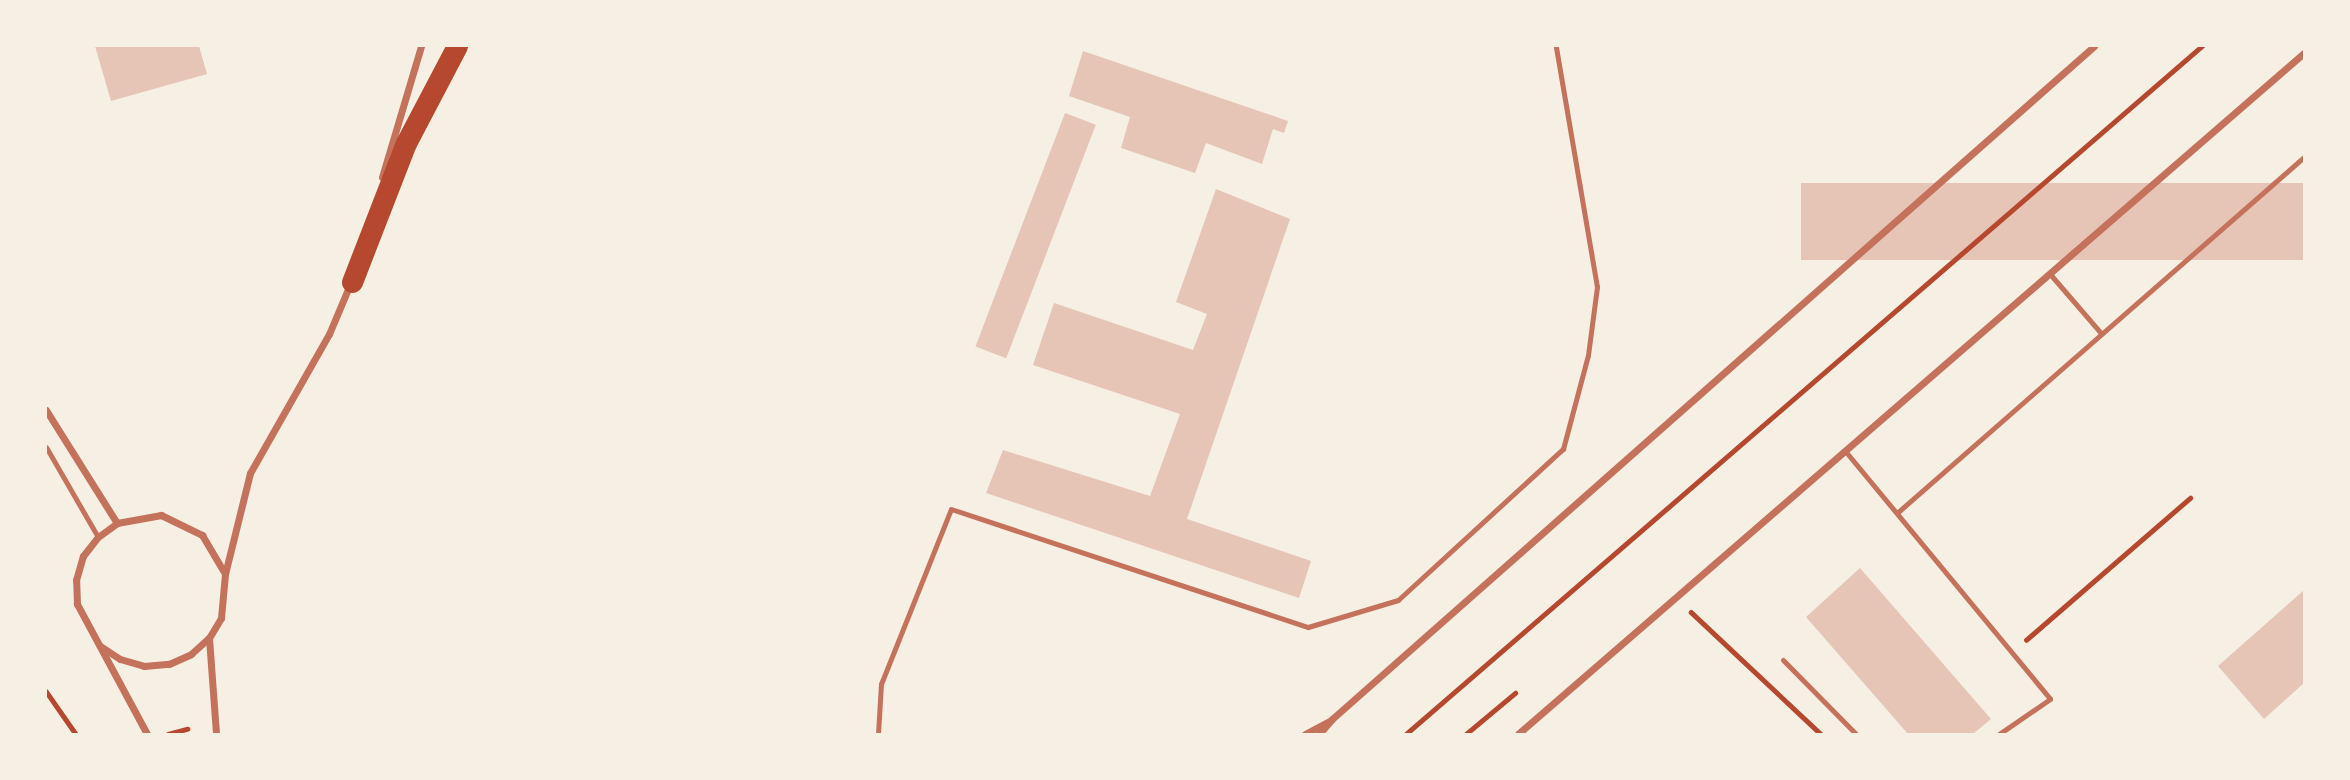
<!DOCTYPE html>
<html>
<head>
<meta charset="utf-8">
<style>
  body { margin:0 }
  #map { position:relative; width:2350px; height:780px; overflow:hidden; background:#f6efe4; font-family:"Nunito Sans",sans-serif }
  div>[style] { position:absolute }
  .building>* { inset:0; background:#e6c5b7; transform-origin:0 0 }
  .path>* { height:4.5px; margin:-2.25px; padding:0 2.25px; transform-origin:2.25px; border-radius:2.25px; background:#b5482f }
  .service>* { height:5px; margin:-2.5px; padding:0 2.5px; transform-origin:2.5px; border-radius:2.5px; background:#c5725c }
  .minor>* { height:7px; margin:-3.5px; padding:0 3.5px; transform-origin:3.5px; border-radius:3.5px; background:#c5725c }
  .motorway>* { height:21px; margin:-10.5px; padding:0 10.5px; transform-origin:10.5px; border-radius:10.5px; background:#b5482f }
  span { translate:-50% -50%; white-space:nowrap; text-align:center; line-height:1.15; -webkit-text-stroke:7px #f6efe4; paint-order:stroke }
  .frame { position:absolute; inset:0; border:47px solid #f6efe4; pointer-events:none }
</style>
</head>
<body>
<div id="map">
  <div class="building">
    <i style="clip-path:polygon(95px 46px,199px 46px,207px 74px,111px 101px)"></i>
    <i style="clip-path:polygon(1083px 51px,1288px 121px,1284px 133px,1273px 129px,1262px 164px,1206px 143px,1195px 173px,1121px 148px,1130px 117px,1069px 96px)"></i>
    <i style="left:1065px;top:113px;width:33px;height:250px;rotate:21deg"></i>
    <i style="left:2304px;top:183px;width:77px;height:503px;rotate:90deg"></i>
    <i style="clip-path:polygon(1216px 189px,1290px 219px,1187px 519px,1311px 561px,1299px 598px,986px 493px,1003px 450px,1150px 496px,1180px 414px,1033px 365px,1054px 303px,1193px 350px,1207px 314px,1176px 302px)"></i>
    <i style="clip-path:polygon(1860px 568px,1991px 719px,1973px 734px,1908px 734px,1806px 617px)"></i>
    <i style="clip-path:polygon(2304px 590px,2304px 683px,2264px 719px,2218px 666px)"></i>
  </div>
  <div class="path">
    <i style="left:1691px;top:612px;width:178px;rotate:43.2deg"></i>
    <i style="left:2026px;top:640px;width:217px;rotate:-40.9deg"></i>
    <i style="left:46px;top:691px;width:52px;rotate:55.1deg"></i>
    <i style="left:168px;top:734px;width:20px;rotate:-15deg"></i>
    <i style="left:1406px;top:734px;width:1052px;rotate:-40.84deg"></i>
    <i style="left:1466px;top:734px;width:64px;rotate:-39.9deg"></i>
  </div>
  <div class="service">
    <i style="left:2050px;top:274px;width:78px;rotate:49.2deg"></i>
    <i style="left:46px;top:447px;width:104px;rotate:60deg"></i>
    <i style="left:1846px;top:452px;width:320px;rotate:50.4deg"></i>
    <i style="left:2050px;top:699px;width:62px;rotate:145.5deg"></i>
    <i style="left:1898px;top:512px;width:539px;rotate:-41.17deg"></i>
    <i style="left:1783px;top:660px;width:104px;rotate:45.4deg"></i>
    <i style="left:878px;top:734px;width:50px;rotate:-86.6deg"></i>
    <i style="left:881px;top:684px;width:188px;rotate:-68.2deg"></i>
    <i style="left:951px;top:509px;width:376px;rotate:18.3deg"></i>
    <i style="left:1308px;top:627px;width:94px;rotate:-16.7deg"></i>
    <i style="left:1398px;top:600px;width:224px;rotate:-42.5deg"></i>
    <i style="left:1563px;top:449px;width:97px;rotate:-75.1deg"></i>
    <i style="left:1588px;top:355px;width:69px;rotate:-82.5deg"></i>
    <i style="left:1597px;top:287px;width:244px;rotate:-99.7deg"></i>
  </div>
  <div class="minor">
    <i style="left:382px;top:177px;width:137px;rotate:-73.4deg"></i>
    <i style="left:46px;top:410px;width:133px;rotate:57.9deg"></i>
    <i style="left:209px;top:638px;width:96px;rotate:85.8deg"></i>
    <i style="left:100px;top:646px;width:24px;rotate:33deg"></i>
    <i style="left:120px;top:659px;width:25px;rotate:16deg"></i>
    <i style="left:144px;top:666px;width:25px;rotate:-5deg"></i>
    <i style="left:169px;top:664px;width:24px;rotate:-24deg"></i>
    <i style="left:191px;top:654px;width:24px;rotate:-42deg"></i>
    <i style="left:209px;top:638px;width:23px;rotate:-59deg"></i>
    <i style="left:221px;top:618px;width:44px;rotate:-84.8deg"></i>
    <i style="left:225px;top:574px;width:104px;rotate:-76.1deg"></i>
    <i style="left:250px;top:473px;width:160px;rotate:-60.4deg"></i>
    <i style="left:329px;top:334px;width:56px;rotate:-67.1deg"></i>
    <i style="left:147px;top:734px;width:148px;rotate:-118.3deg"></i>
    <i style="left:77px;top:604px;width:24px;rotate:-92deg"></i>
    <i style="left:76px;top:580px;width:25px;rotate:-74deg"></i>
    <i style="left:83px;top:556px;width:24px;rotate:-52deg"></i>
    <i style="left:98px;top:537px;width:24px;rotate:-36deg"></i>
    <i style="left:117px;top:523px;width:45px;rotate:-10.3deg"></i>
    <i style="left:161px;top:515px;width:46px;rotate:26deg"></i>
    <i style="left:202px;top:535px;width:43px;rotate:59.3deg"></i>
    <i style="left:1305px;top:734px;width:27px;rotate:-28deg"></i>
    <i style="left:1319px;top:734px;width:20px;rotate:-49deg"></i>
    <i style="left:1332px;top:719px;width:1017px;rotate:-41.45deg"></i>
    <i style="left:1518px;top:734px;width:1040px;rotate:-40.91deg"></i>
  </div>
  <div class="motorway">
    <i style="left:352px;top:282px;width:149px;rotate:-68.8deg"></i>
    <i style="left:406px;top:143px;width:110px;rotate:-62.3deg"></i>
  </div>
  <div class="frame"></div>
</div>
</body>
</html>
